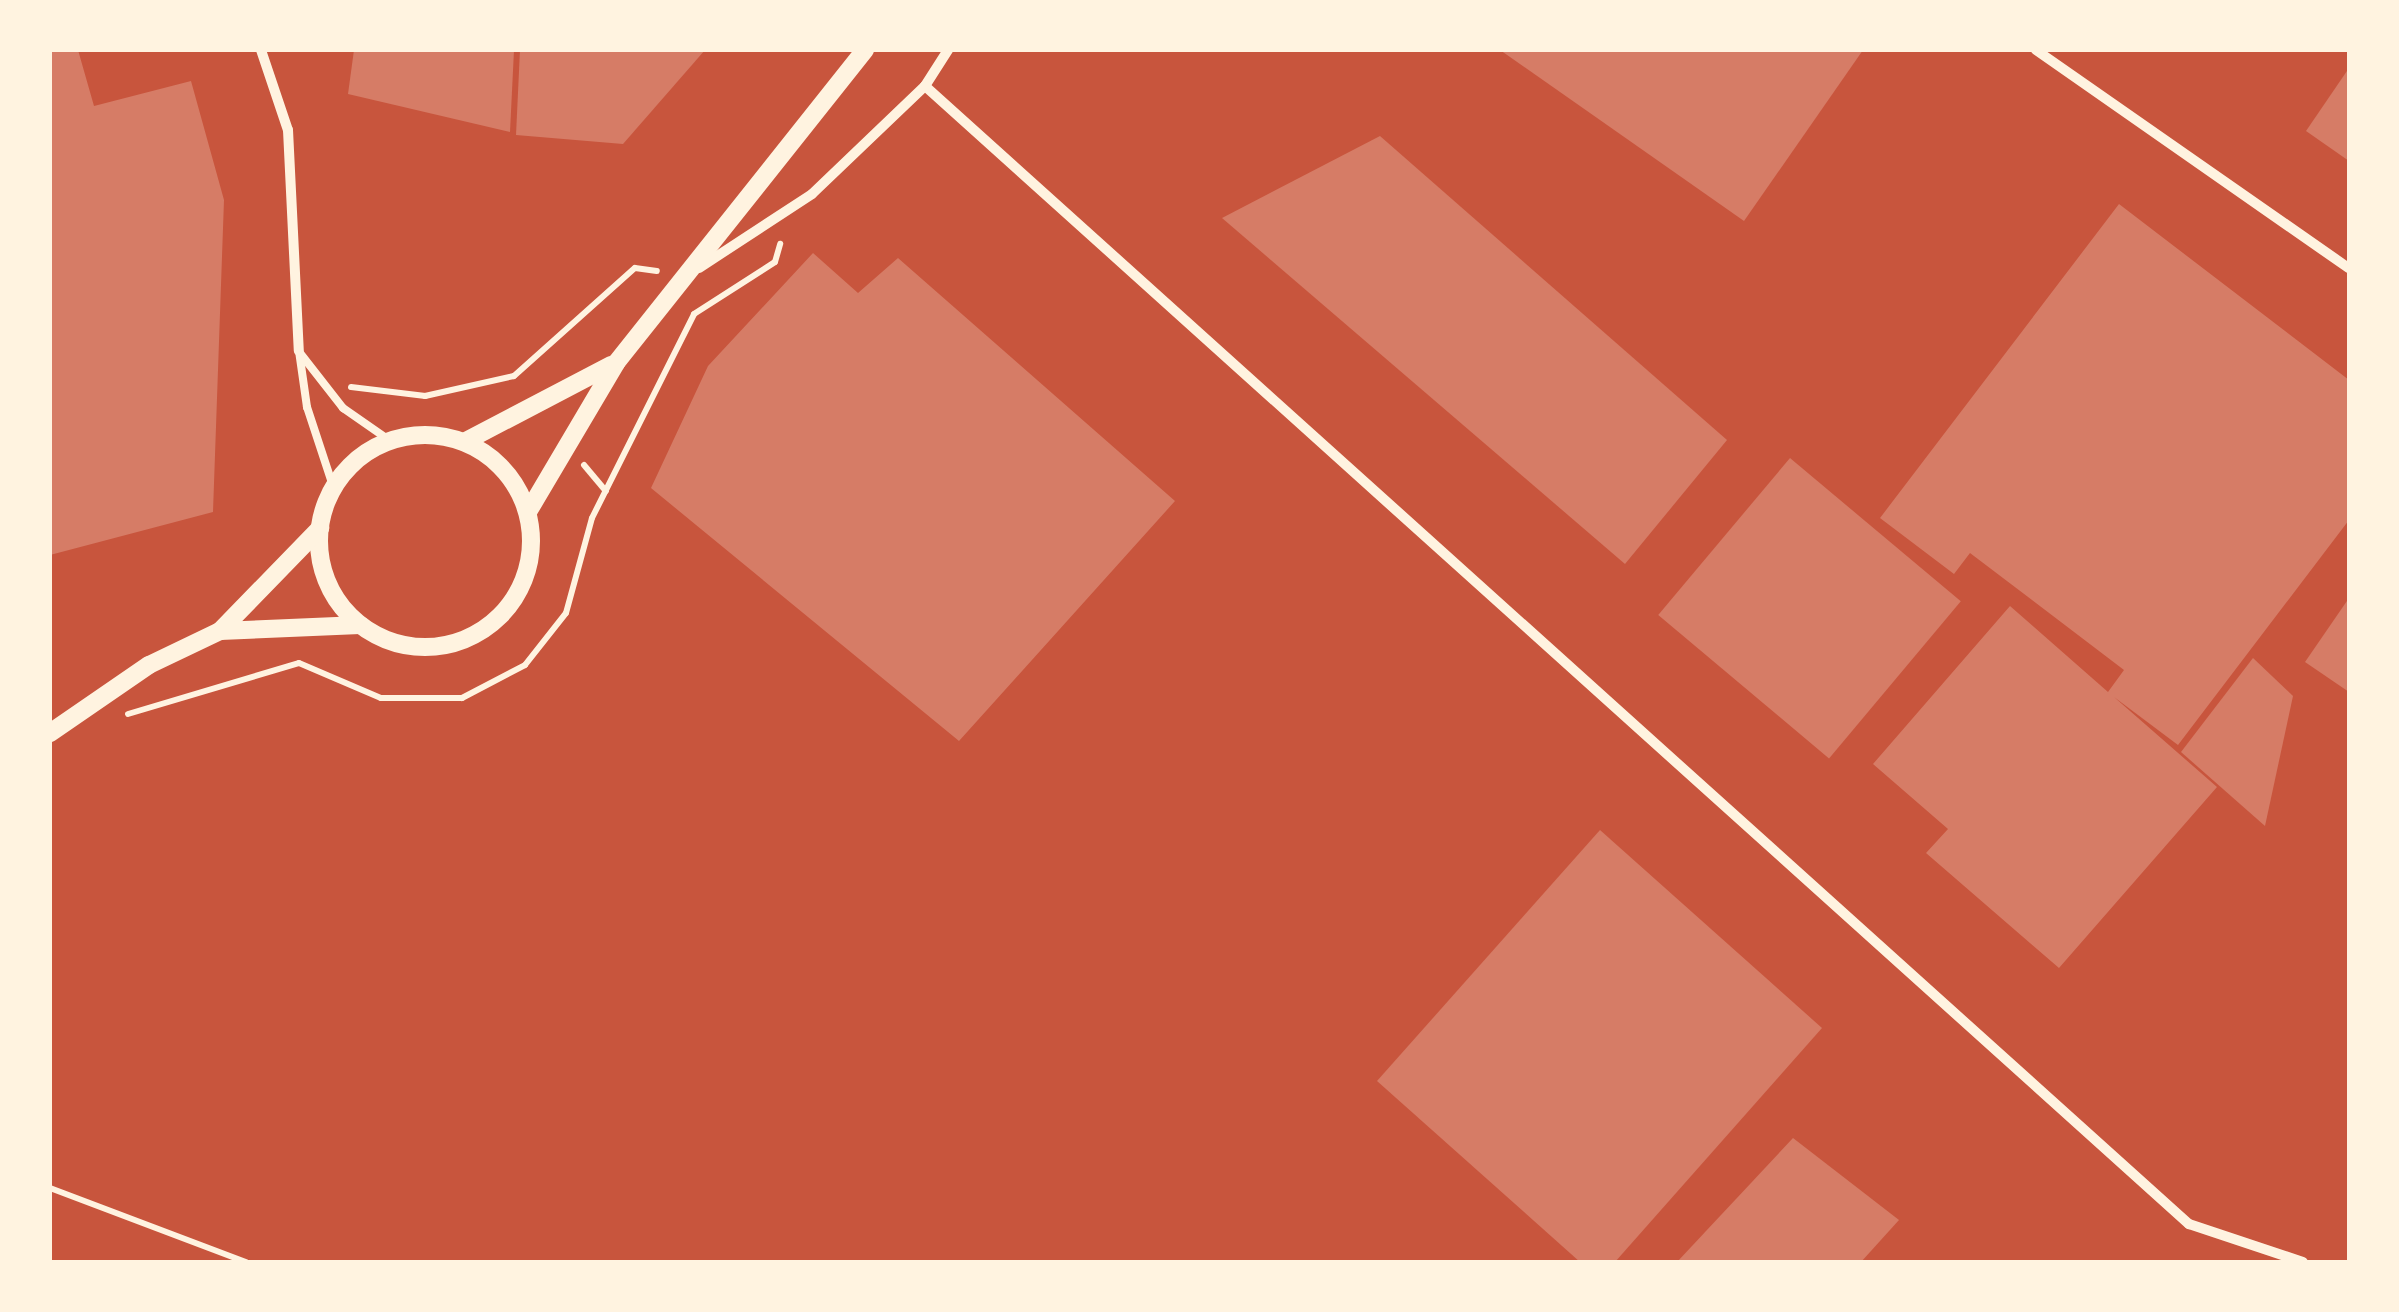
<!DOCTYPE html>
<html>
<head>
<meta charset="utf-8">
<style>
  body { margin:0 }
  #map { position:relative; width:2399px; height:1312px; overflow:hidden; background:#c8553d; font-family:"Sofia Sans Condensed",sans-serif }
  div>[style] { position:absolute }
  .building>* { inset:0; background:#d67c66; transform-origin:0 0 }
  .path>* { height:6px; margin:-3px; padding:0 3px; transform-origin:3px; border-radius:3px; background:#fff3e0 }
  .service>* { height:8px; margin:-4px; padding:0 4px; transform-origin:4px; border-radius:4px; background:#fff3e0 }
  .minor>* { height:10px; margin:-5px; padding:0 5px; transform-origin:5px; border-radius:5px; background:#fff3e0 }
  .tertiary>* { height:18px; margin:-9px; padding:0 9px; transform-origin:9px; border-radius:9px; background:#fff3e0 }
  .tertiary>.ring { margin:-9px; padding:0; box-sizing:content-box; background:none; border:18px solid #fff3e0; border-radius:50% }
  span { translate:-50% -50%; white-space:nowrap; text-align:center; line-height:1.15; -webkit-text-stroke:8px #fff3e0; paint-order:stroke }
  .frame { position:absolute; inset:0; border:52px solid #fff3e0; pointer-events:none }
</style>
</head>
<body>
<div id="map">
  <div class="building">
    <i style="clip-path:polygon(50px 50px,78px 50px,94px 106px,191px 81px,224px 200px,213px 512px,50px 555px)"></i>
    <i style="clip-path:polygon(354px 50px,514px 50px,510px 132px,348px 94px)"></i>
    <i style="clip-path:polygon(520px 50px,705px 50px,623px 144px,516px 135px)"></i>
    <i style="clip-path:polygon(1500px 50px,1863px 50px,1744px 221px)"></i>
    <i style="clip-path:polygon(2349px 68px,2349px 161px,2306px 131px)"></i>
    <i style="clip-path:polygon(1380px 136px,1727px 440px,1625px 564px,1222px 218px)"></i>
    <i style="clip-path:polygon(2119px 204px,2349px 380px,2349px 520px,2178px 745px,2114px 697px,2217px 787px,2059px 968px,1926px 853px,1948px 829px,1873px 764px,2010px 606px,2108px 692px,2124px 670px,1970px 553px,1954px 574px,1880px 518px)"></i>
    <i style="clip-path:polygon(813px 253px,858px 293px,898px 258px,1175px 501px,959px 741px,651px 488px,708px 366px)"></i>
    <i style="left:1790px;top:458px;width:223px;height:205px;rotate:40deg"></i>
    <i style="clip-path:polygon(2349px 598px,2349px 692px,2305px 662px)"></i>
    <i style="clip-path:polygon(2253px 658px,2293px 696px,2265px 826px,2181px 752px)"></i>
    <i style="clip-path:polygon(1600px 830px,1822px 1028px,1615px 1262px,1580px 1262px,1377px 1081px)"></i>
    <i style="clip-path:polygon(1793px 1138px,1899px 1220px,1861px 1262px,1677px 1262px)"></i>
  </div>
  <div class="path">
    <i style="left:351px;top:387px;width:75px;rotate:6.9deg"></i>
    <i style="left:425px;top:396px;width:91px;rotate:-12.7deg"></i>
    <i style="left:514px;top:376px;width:162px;rotate:-41.8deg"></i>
    <i style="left:635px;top:268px;width:22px;rotate:8deg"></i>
    <i style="left:584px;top:465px;width:34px;rotate:50deg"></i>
    <i style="left:128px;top:714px;width:178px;rotate:-16.6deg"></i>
    <i style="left:299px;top:663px;width:89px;rotate:23.1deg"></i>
    <i style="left:381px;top:698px;width:81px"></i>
    <i style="left:462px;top:698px;width:71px;rotate:-27.6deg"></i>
    <i style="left:525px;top:665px;width:66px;rotate:-51.7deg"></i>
    <i style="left:566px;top:613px;width:98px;rotate:-74.7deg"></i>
    <i style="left:592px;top:518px;width:228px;rotate:-63.4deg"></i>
    <i style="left:694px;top:314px;width:96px;rotate:-32.7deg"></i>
    <i style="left:775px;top:262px;width:19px;rotate:-74deg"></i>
    <i style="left:50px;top:1188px;width:210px;rotate:20.7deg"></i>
  </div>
  <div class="service">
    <i style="left:299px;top:351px;width:57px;rotate:81.9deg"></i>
    <i style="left:307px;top:407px;width:83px;rotate:71.8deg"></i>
    <i style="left:300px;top:353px;width:70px;rotate:52deg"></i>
    <i style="left:343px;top:408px;width:56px;rotate:34.8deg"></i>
  </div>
  <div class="minor">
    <i style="left:261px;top:50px;width:84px;rotate:71.4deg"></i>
    <i style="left:288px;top:130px;width:221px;rotate:87.2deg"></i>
    <i style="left:2036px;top:50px;width:381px;rotate:34.9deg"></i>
    <i style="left:925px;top:86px;width:1701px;rotate:42deg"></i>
    <i style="left:2189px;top:1224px;width:120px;rotate:18.4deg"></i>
    <i style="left:699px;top:268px;width:135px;rotate:-33.2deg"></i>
    <i style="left:812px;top:194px;width:156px;rotate:-43.7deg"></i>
    <i style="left:925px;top:86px;width:43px;rotate:-57.4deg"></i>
  </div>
  <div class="tertiary">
    <i class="ring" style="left:319px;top:435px;width:194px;height:194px"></i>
    <i style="left:464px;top:442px;width:166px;rotate:-27.6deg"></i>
    <i style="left:528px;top:512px;width:173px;rotate:-59.4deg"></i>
    <i style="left:616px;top:363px;width:400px;rotate:-51.5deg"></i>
    <i style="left:220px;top:631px;width:144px;rotate:-45.8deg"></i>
    <i style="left:50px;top:733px;width:120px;rotate:-34.5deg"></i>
    <i style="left:149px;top:665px;width:79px;rotate:-25.6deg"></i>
    <i style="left:220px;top:631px;width:140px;rotate:-2.5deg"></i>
  </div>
  <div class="frame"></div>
</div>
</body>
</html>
